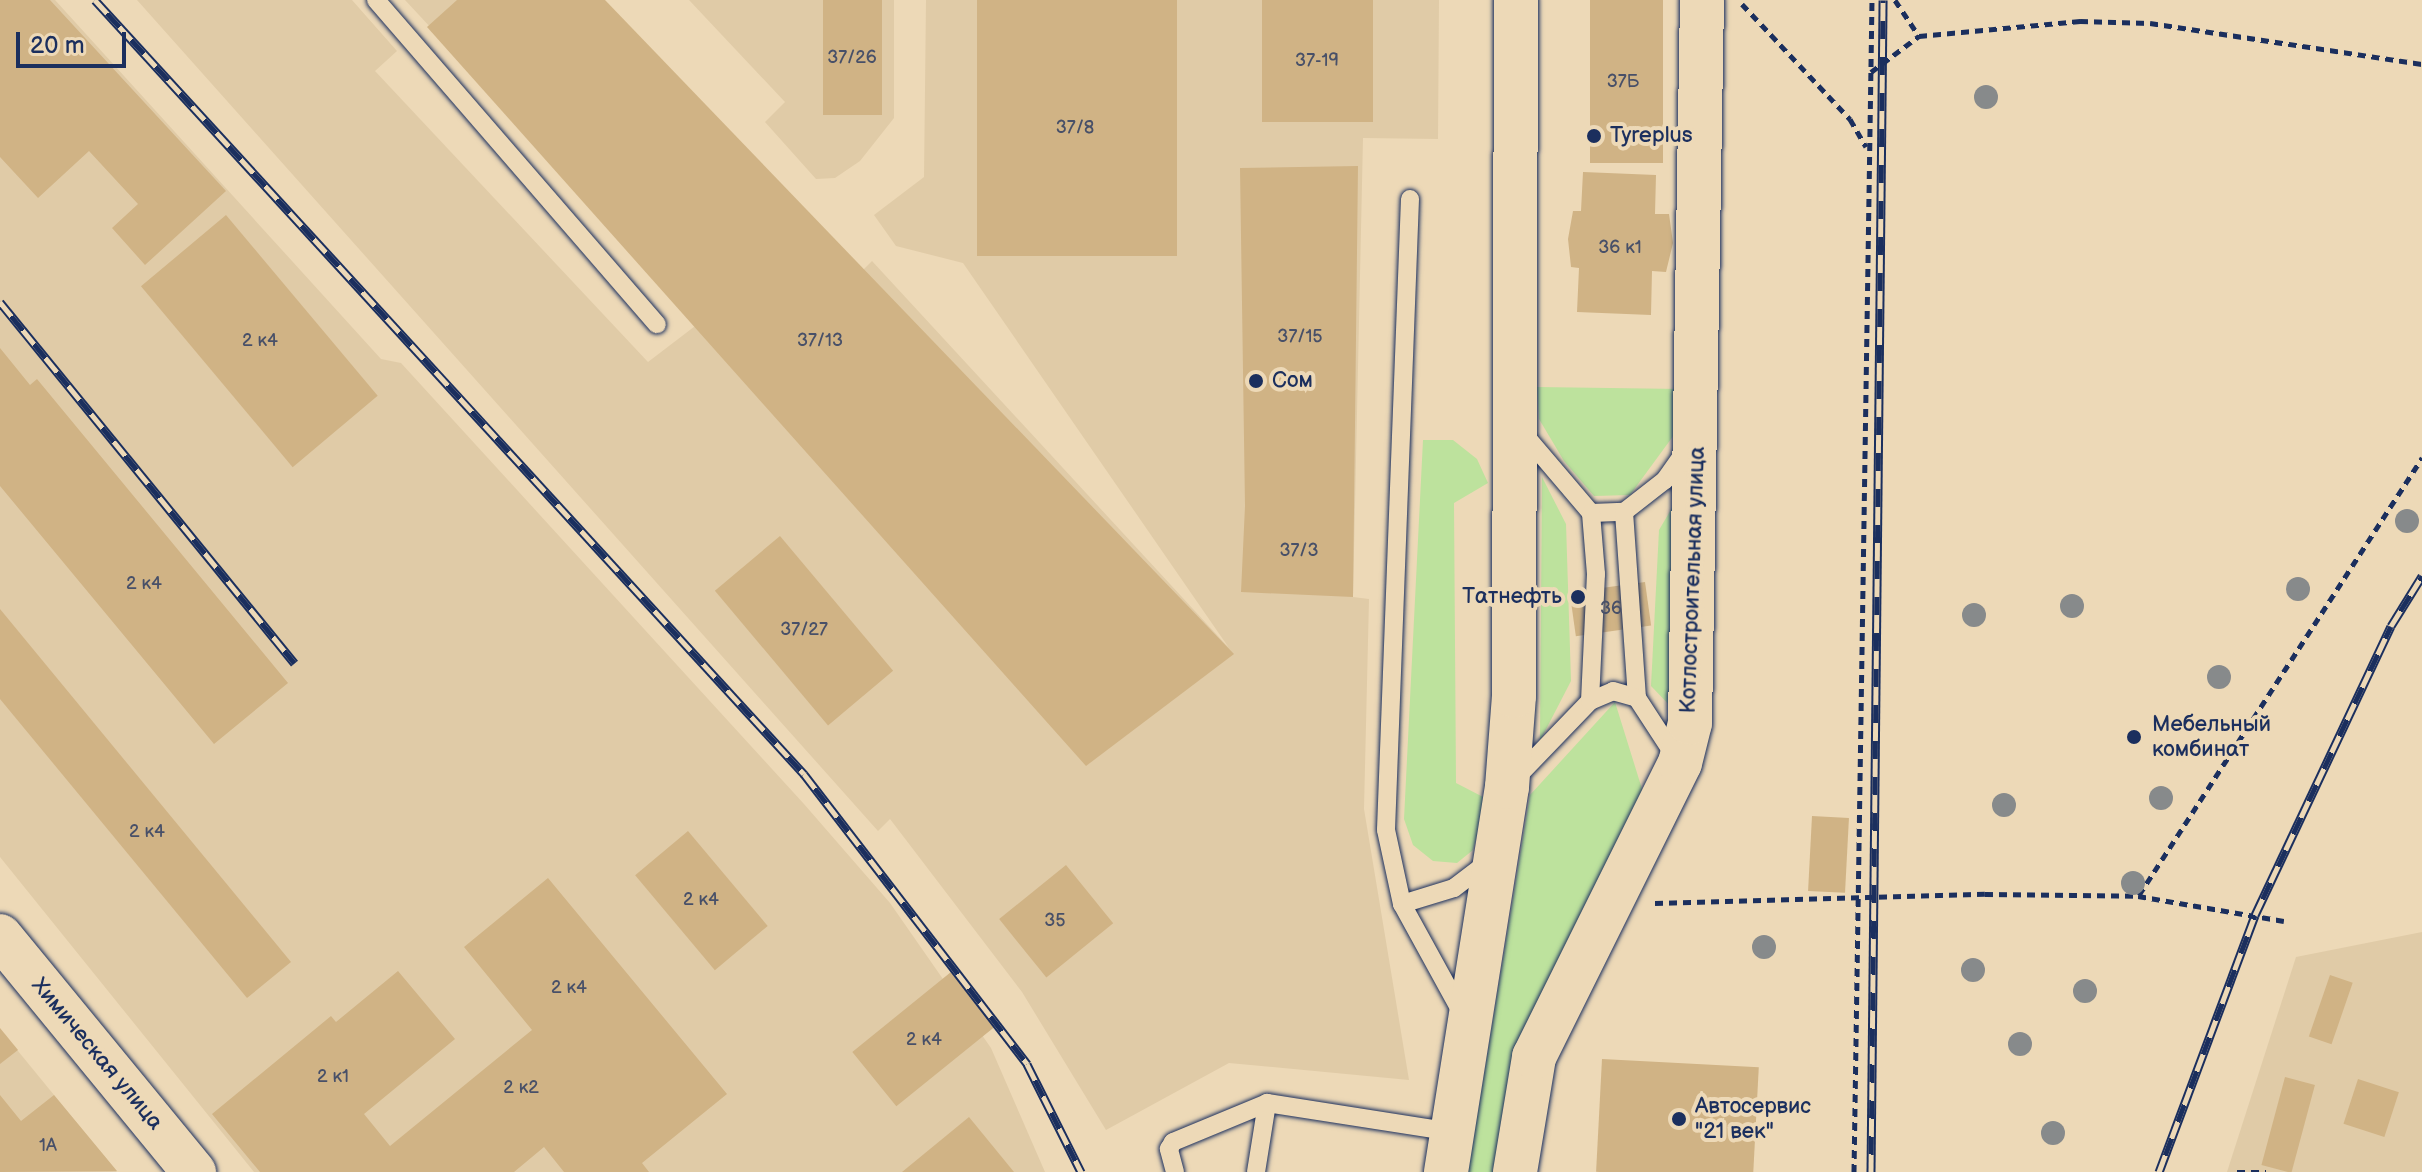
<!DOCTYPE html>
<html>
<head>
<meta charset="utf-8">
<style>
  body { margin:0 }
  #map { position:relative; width:2422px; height:1172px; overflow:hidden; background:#edd9b7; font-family:"Balsamiq Sans",sans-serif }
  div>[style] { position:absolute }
  .built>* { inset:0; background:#e0cba7 }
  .green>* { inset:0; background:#bde29d }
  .building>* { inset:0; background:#d0b385; transform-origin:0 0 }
  .path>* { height:5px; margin-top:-2.5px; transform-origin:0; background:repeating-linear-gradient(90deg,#1b2f5e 0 8px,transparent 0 14px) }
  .roads { filter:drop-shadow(0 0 2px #1b2f5e) drop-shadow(0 0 2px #1b2f5e) }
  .service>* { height:18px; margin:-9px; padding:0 9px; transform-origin:9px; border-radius:9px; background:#edd9b7 }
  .tertiary>* { height:44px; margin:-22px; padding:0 22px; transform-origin:22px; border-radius:22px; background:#edd9b7 }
  .secondary>* { height:44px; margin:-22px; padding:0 22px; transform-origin:22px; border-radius:22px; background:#edd9b7 }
  .rail>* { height:9px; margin-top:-4.5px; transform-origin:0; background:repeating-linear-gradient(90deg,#edd9b7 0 18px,#1b2f5e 0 36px); box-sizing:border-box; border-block:2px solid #1b2f5e }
  .trees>* { width:24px; height:24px; margin:-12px; border-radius:50%; background:#878a8b }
  .dots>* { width:22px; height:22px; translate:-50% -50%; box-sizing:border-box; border:4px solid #edd9b7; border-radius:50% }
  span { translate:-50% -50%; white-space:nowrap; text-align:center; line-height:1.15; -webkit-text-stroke:8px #edd9b7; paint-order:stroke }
  .number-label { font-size:18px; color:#485068 }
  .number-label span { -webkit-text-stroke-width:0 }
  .poi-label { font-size:22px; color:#1b2f5e }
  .left { translate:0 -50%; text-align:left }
  .right { translate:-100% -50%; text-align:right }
  .street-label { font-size:22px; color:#1b2f5e }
  .scale { position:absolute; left:16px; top:32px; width:110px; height:36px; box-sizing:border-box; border:4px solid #1b2f5e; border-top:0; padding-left:10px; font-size:24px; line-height:28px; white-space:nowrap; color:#1b2f5e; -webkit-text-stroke:6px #edd9b7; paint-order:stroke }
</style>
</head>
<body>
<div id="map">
  <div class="built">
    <i style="clip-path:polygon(0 0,55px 0,381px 359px,401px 363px,804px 804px,890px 903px,991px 1048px,1045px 1172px,254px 1172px,0 857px)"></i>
    <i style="clip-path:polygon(137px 0,352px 0,397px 51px,375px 71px,648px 362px,703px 320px,405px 0,590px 0,850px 283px,872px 261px,1229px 648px,963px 263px,896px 246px,874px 215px,924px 177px,926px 0,1439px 0,1438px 139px,1363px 138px,1353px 597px,1369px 599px,1364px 809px,1409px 1080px,1229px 1063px,1106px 1130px,1022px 992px,890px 819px,878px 831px)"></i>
    <i style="clip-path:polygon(689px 0,894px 0,894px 118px,860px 161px,835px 178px,816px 179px,765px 122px,785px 102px)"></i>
    <i style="clip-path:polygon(2422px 932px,2422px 1172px,2227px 1172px,2296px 957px)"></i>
    <i style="clip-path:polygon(0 1029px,117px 1172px,0 1172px)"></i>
  </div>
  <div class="green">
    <i style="clip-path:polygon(1537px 387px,1682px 389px,1682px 424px,1630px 495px,1594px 496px,1564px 461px,1539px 419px)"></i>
    <i style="clip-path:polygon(1423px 440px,1453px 440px,1477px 459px,1488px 483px,1454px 503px,1456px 783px,1487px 799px,1473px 850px,1457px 863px,1433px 861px,1413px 845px,1404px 819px)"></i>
    <i style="clip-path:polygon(1542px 477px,1566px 524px,1571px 681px,1540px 741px)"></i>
    <i style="clip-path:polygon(1679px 496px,1676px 712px,1651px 686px,1659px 530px)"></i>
    <i style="clip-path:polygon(1615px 702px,1647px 805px,1514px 1070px,1494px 1172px,1468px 1172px,1530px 795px)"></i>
  </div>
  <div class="building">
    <i style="clip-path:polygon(0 0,50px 0,226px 191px,145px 265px,112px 228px,138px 204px,89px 151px,38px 198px,0 157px)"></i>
    <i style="clip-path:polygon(457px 0,605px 0,1234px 654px,1086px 766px,427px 27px)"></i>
    <i style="left:823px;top:0;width:59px;height:115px"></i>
    <i style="left:977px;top:0;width:200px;height:256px"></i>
    <i style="left:1262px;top:0;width:111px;height:122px"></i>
    <i style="left:1590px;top:0;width:73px;height:163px"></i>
    <i style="clip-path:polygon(1358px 166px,1353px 597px,1241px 592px,1245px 506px,1240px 168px)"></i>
    <i style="clip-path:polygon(1583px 172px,1656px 175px,1655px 214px,1669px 214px,1673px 243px,1666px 272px,1652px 271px,1651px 315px,1577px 312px,1579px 268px,1571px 267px,1568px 239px,1573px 211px,1581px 211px)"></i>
    <i style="left:226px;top:215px;width:236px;height:111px;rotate:50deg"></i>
    <i style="clip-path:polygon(0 348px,30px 385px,37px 379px,288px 683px,214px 744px,0 486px)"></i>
    <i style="left:780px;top:536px;width:176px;height:85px;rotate:50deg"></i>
    <i style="left:1645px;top:582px;width:44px;height:76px;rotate:82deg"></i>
    <i style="clip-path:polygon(0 609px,291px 962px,247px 998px,0 699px)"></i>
    <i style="left:1812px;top:816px;width:37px;height:75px;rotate:3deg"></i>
    <i style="left:688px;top:831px;width:124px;height:69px;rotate:50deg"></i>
    <i style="left:1066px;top:865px;width:75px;height:86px;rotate:51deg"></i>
    <i style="clip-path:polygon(548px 878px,727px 1094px,642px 1163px,649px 1172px,564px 1172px,544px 1147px,514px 1172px,260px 1172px,212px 1114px,331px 1016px,336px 1022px,398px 971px,455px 1039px,364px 1114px,390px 1146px,532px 1030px,464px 947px)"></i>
    <i style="left:951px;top:972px;width:70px;height:127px;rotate:51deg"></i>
    <i style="left:2330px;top:975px;width:24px;height:65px;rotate:19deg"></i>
    <i style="clip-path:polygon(0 1028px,18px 1050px,0 1064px)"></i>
    <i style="left:1602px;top:1059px;width:157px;height:113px;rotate:3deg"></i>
    <i style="left:2285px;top:1077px;width:31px;height:91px;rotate:15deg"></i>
    <i style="left:2358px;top:1079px;width:43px;height:47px;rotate:18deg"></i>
    <i style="clip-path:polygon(0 1095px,21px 1121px,54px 1095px,117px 1171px,0 1172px)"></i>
    <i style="clip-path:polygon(969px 1117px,1014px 1172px,902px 1172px)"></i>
  </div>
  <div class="path">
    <i style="left:1895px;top:0;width:43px;rotate:56.3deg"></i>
    <i style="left:1742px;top:4px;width:158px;rotate:46.8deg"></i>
    <i style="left:1850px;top:119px;width:32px;rotate:60deg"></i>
    <i style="left:1871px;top:72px;width:60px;rotate:-36.9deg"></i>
    <i style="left:1919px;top:36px;width:162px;rotate:-5.3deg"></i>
    <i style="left:2080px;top:21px;width:70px;rotate:1.6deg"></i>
    <i style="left:2150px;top:23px;width:275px;rotate:8.6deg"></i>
    <i style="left:2139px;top:895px;width:521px;rotate:-57.07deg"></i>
    <i style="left:1655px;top:903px;width:330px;rotate:-1.6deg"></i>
    <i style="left:1985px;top:894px;width:153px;rotate:0.7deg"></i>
    <i style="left:2138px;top:896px;width:148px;rotate:9.7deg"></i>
    <i style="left:1854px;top:1172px;width:1172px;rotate:-89.12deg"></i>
    <i style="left:2237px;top:1172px;width:29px"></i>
  </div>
  <div class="roads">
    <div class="service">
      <i style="left:376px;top:0;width:429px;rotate:49.1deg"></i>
      <i style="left:1410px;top:199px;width:631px;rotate:92.18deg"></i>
      <i style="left:1386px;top:830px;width:76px;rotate:77.8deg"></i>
      <i style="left:1402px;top:904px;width:127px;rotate:61.2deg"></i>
      <i style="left:1523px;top:433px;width:105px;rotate:49.6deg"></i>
      <i style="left:1591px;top:513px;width:33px;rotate:-2deg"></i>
      <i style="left:1624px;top:512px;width:52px;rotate:-38deg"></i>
      <i style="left:1665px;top:480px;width:35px;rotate:-55deg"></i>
      <i style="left:1624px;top:512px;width:186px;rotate:86deg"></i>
      <i style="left:1590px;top:701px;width:127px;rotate:-87.3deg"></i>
      <i style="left:1596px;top:574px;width:61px;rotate:-94.7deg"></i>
      <i style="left:1514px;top:780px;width:110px;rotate:-46.1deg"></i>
      <i style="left:1590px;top:701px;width:25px;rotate:-23deg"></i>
      <i style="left:1613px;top:691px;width:25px;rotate:16deg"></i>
      <i style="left:1637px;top:698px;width:75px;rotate:56.9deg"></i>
      <i style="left:1402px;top:904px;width:54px;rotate:-17.1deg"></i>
      <i style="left:1454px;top:888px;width:43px;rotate:-37.4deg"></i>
      <i style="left:1175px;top:1172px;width:24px;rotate:-105deg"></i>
      <i style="left:1169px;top:1149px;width:8px;rotate:-60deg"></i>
      <i style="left:1173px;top:1142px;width:102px;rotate:-22.5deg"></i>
      <i style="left:1256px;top:1172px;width:70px;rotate:-80.9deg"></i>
      <i style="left:1267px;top:1103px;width:187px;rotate:8.9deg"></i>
    </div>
    <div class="tertiary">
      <i style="left:0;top:936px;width:306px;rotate:50.6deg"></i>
    </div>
    <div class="secondary">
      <i style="left:1446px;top:1172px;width:390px;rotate:-81deg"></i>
      <i style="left:1507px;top:787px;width:91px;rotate:-85.6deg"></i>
      <i style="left:1514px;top:696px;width:696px;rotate:-89.84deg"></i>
      <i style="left:1515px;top:1172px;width:117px;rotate:-80.6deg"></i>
      <i style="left:1534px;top:1057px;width:328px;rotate:-63.6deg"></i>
      <i style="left:1680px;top:763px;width:41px;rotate:-76deg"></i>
      <i style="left:1690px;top:723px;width:723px;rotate:-89.05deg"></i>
    </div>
  </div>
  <div class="rail">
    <i style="left:95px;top:0;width:1050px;rotate:47.51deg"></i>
    <i style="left:804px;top:774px;width:366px;rotate:52.4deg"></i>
    <i style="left:1027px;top:1064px;width:121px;rotate:63.4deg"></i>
    <i style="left:0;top:302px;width:466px;rotate:50.8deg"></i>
    <i style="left:1871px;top:1172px;width:1172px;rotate:-89.41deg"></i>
    <i style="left:2159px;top:1172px;width:274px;rotate:-69.5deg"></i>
    <i style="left:2255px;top:915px;width:319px;rotate:-64.8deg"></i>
    <i style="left:2391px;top:626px;width:59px;rotate:-58.2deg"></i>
  </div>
  <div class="trees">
    <i style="left:1986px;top:97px"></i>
    <i style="left:2407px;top:521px"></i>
    <i style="left:2298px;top:589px"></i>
    <i style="left:2072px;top:606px"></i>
    <i style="left:1974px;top:615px"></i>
    <i style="left:2219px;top:677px"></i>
    <i style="left:2161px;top:798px"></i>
    <i style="left:2004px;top:805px"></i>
    <i style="left:2133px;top:883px"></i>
    <i style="left:1764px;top:947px"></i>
    <i style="left:1973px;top:970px"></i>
    <i style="left:2085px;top:991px"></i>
    <i style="left:2020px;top:1044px"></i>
    <i style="left:2053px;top:1133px"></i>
  </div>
  <div class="dots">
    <i style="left:1594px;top:136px;background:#1b2f5e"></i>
    <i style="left:1256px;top:381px;background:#1b2f5e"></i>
    <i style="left:1578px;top:597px;background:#1b2f5e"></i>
    <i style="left:2134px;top:737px;background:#1b2f5e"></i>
    <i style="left:1679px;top:1119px;background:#1b2f5e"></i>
  </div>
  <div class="number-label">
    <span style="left:852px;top:58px">37/26</span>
    <span style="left:1317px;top:61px">37-19</span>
    <span style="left:1623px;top:82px">37Б</span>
    <span style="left:1075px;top:128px">37/8</span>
    <span style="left:1620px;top:248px">36 к1</span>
    <span style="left:1300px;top:337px">37/15</span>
    <span style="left:260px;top:341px">2 к4</span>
    <span style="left:820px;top:341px">37/13</span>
    <span style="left:1299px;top:551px">37/3</span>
    <span style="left:144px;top:584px">2 к4</span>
    <span style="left:1611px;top:609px">36</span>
    <span style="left:804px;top:630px">37/27</span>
    <span style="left:147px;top:832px">2 к4</span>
    <span style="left:701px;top:900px">2 к4</span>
    <span style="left:1055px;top:921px">35</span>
    <span style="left:569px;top:988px">2 к4</span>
    <span style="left:924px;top:1040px">2 к4</span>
    <span style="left:333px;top:1077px">2 к1</span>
    <span style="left:521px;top:1088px">2 к2</span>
    <span style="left:48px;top:1146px">1А</span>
  </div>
  <div class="poi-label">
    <span class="left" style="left:1610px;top:136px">Tyreplus</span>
    <span class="left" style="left:1272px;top:381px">Сом</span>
    <span class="right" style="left:1562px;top:597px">Татнефть</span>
    <span class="left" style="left:2152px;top:737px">Мебельный<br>комбинат</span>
    <span class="left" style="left:1695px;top:1119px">Автосервис<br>"21 век"</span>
  </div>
  <div class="street-label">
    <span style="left:1693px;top:580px;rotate:-88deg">Котлостроительная улица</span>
    <span style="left:97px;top:1054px;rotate:50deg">Химическая улица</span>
  </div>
  <div class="scale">20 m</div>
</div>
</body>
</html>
